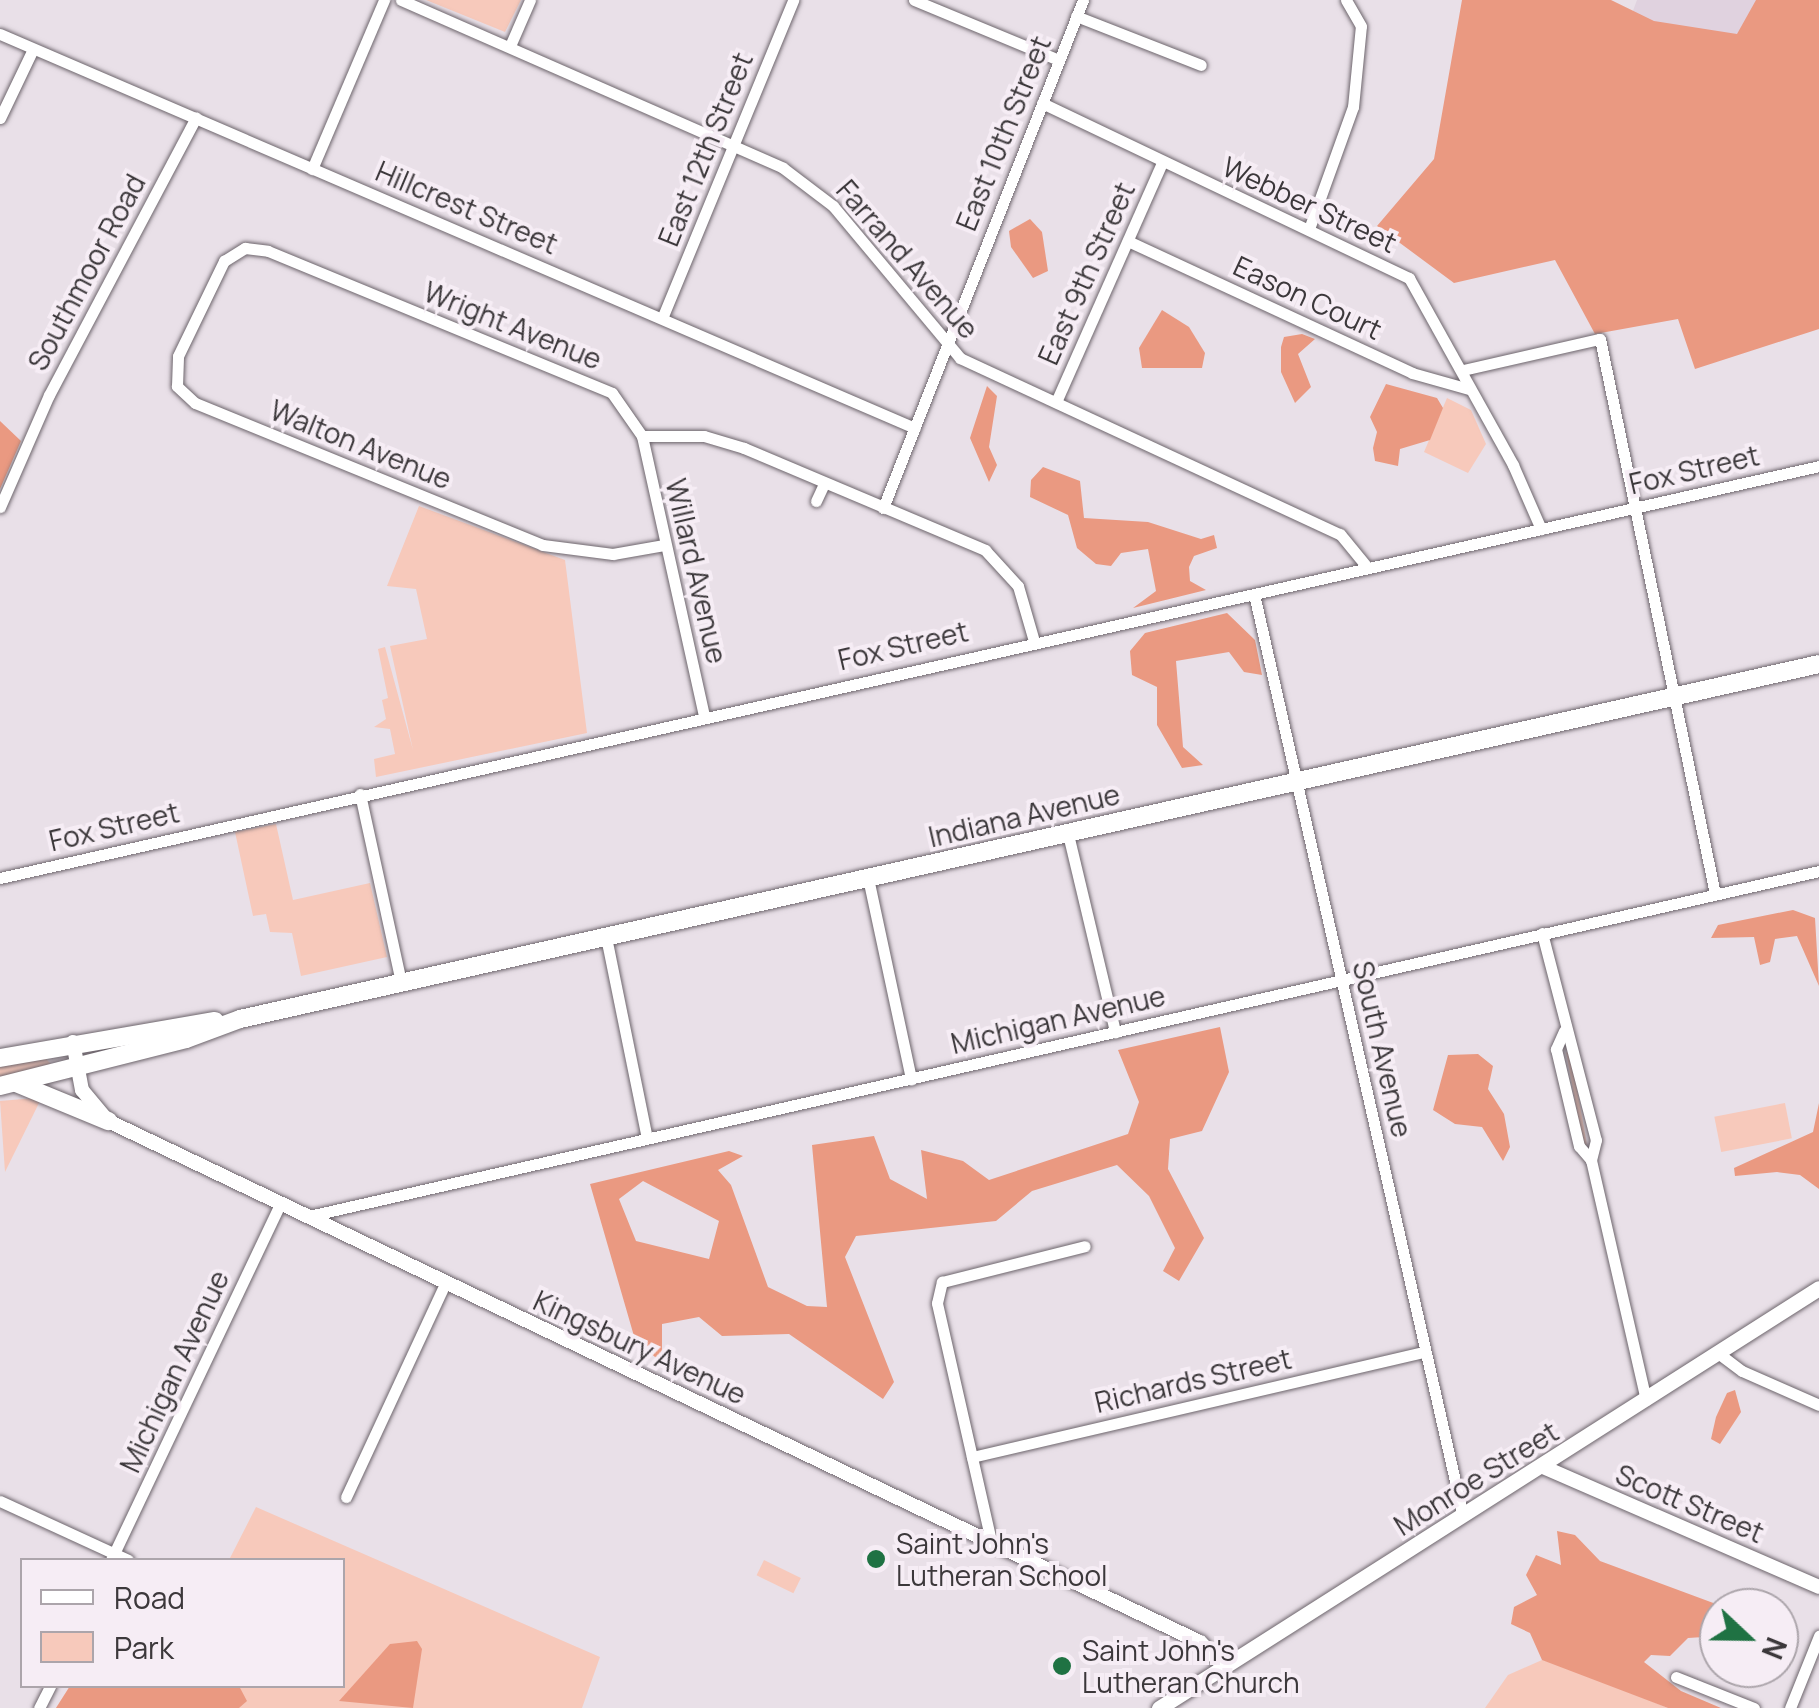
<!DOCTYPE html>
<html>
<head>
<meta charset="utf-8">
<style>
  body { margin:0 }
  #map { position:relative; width:1819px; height:1708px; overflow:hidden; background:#e9e0e8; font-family:Manrope,sans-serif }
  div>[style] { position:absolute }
  .built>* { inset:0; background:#e0d2df }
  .green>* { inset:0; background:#f7c9bb; transform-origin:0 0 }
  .forest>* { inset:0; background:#ea9981 }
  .roads { filter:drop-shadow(0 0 2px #6d656c) drop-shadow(0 0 2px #6d656c) }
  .minor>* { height:11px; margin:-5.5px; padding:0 5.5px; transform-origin:5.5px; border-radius:5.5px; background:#fff }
  .tertiary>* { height:14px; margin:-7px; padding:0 7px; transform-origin:7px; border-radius:7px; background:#fff }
  .secondary>* { height:15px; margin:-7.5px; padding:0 7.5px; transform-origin:7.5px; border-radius:7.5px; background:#fff }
  .primary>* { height:18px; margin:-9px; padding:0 9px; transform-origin:9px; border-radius:9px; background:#fff }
  .dots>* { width:28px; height:28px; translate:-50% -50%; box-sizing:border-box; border:5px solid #f6edf5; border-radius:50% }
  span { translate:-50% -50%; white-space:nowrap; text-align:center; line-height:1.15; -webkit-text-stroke:8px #f6edf5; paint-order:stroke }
  .street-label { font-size:28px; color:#3c383b }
  .poi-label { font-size:28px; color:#3c383b }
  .left { translate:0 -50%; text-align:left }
  .legend { position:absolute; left:20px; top:1558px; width:325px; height:130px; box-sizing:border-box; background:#f6edf5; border:2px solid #aca5ab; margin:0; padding:12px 18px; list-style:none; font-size:30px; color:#3c383b }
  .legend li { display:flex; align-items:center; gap:20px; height:50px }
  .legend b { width:50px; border:2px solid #aca5ab }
  .north { position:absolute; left:1699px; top:1588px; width:100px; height:100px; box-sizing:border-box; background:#f6edf5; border:2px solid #aca5ab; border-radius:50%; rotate:112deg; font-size:28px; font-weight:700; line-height:40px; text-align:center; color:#3c383b }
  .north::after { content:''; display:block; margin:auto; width:35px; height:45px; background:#1f7243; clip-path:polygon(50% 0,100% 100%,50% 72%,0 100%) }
</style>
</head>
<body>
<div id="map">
  <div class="built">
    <i style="clip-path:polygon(1637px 0,1773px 0,1746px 64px,1631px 16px)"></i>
  </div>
  <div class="green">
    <i style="clip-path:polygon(426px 0,521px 0,505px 32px)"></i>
    <i style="clip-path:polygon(1447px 398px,1471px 410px,1486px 444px,1468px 473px,1424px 452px)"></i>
    <i style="clip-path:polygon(419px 506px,565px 560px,587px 733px,376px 777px,374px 759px,395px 754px,390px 729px,374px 727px,386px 719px,382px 700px,388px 698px,378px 649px,385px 647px,413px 750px,390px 646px,427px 639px,416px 589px,387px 586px)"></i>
    <i style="clip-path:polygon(276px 824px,293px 900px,370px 883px,387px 957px,301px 976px,292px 933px,270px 932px,266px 914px,253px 916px,235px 832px)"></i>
    <i style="clip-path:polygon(1566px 1052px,1571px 1055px,1587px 1145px,1583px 1144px)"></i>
    <i style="clip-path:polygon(44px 1057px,52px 1065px,0 1078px,0 1067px)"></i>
    <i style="clip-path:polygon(35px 1098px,40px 1101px,5px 1172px,0 1101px)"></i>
    <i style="left:1785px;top:1103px;width:36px;height:72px;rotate:79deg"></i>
    <i style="clip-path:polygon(256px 1507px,600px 1657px,582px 1708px,56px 1708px,70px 1686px,342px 1686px,342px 1560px,229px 1560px)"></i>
    <i style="left:764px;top:1560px;width:41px;height:17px;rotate:26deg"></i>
    <i style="clip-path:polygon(1542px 1660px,1555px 1661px,1668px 1708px,1485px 1708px,1508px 1675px)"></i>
  </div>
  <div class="forest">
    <i style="clip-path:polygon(1462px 0,1611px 0,1654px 21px,1737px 34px,1756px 0,1819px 0,1819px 329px,1695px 369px,1678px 319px,1595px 334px,1555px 260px,1454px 283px,1377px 226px,1434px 159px)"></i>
    <i style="clip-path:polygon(1030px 219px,1042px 232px,1048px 271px,1033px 278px,1011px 247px,1009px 231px)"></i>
    <i style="clip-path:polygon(1162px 310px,1189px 327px,1205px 353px,1202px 368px,1142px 368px,1139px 348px)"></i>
    <i style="clip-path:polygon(1302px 334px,1315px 339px,1298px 354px,1311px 387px,1295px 403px,1281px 372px,1281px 347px,1284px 337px)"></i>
    <i style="clip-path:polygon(1386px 384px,1437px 398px,1443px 408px,1430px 440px,1400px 449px,1398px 466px,1375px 461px,1373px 448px,1377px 432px,1370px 417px)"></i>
    <i style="clip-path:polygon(987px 386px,997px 396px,989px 447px,997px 465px,989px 482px,970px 438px)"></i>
    <i style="clip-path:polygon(0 421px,21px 441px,0 489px)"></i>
    <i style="clip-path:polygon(1043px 467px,1080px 481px,1084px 518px,1148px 522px,1201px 539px,1214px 535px,1217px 548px,1194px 556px,1189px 567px,1190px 581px,1206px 590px,1133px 608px,1156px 591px,1148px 549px,1121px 553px,1111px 566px,1096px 564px,1077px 548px,1068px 515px,1030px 497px,1031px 480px)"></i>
    <i style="clip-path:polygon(1227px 613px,1255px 640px,1262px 675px,1244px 672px,1229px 652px,1176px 661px,1183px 747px,1203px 765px,1182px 768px,1157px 725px,1157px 687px,1132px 675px,1130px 651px,1145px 633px)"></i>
    <i style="clip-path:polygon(1793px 910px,1815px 918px,1819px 986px,1797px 936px,1775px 939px,1770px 962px,1760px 965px,1754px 937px,1711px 938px,1718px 925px)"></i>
    <i style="clip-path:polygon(evenodd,1220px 1027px,1229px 1072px,1202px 1131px,1170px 1139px,1168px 1169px,1204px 1238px,1179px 1281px,1163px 1271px,1175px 1248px,1149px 1196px,1117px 1165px,1032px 1191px,996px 1221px,856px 1236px,845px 1257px,894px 1382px,883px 1399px,789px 1334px,722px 1336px,699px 1317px,662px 1324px,662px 1362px,636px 1343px,590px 1184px,729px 1151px,743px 1156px,718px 1170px,731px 1185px,768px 1287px,807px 1306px,827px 1307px,812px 1145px,874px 1136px,890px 1179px,927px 1199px,921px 1150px,963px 1161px,989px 1180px,1128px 1134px,1139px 1102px,1118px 1050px,1220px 1027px,643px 1181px,719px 1221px,709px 1259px,636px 1241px,619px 1199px,643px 1181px)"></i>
    <i style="clip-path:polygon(1478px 1054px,1493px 1066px,1488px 1089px,1504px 1114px,1510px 1147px,1503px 1161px,1482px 1127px,1455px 1124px,1433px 1110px,1448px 1055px)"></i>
    <i style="clip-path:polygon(1819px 1103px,1819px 1189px,1800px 1175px,1777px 1172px,1735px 1176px,1734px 1168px,1813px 1132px)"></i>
    <i style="clip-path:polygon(1735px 1390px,1741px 1412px,1720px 1444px,1711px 1439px,1716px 1417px,1727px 1393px)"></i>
    <i style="clip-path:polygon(1557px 1531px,1575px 1535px,1600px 1561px,1716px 1604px,1719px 1636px,1688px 1638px,1670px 1656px,1651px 1655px,1644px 1662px,1681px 1691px,1721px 1708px,1668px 1708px,1542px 1660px,1530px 1633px,1511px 1624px,1514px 1607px,1537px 1595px,1526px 1575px,1536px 1555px,1561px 1565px)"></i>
    <i style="clip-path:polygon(417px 1641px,422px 1649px,413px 1708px,339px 1701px,390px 1644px)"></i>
    <i style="clip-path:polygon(70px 1686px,239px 1686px,247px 1701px,239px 1708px,56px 1708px)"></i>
  </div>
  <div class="roads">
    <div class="minor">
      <i style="left:401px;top:0;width:417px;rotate:23.7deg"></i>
      <i style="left:783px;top:168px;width:63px;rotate:37.2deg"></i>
      <i style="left:833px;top:206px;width:198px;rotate:50.1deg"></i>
      <i style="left:960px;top:358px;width:419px;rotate:24.9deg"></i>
      <i style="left:1340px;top:534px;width:43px;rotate:50.7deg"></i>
      <i style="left:914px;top:0;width:157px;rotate:22.5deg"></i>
      <i style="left:1076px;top:16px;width:134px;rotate:21.4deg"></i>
      <i style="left:0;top:34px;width:996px;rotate:23.3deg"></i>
      <i style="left:510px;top:46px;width:50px;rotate:-66.5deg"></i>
      <i style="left:1042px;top:103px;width:407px;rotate:25.5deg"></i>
      <i style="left:1409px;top:278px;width:214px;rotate:60.9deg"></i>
      <i style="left:1513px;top:465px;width:70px;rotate:66.4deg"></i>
      <i style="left:0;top:118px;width:76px;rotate:-64.4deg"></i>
      <i style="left:312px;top:169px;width:184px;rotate:-66.9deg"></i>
      <i style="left:1309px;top:229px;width:130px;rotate:-70.2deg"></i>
      <i style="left:1353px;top:107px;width:81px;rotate:-84.4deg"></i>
      <i style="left:1361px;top:26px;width:30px;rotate:-120deg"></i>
      <i style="left:1128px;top:241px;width:313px;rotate:24.9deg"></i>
      <i style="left:1412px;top:373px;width:59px;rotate:15.7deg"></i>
      <i style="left:663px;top:316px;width:342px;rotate:-67.6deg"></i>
      <i style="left:1463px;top:370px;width:140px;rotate:-12.8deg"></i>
      <i style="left:1600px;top:339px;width:567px;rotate:78.29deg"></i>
      <i style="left:1056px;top:402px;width:261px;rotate:-66.1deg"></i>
      <i style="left:642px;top:436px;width:287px;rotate:77.5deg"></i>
      <i style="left:816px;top:501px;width:19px;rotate:-65deg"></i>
      <i style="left:0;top:507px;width:122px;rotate:-66.4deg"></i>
      <i style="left:49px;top:395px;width:314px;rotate:-62.1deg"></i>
      <i style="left:883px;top:508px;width:546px;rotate:-68.51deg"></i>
      <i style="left:664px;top:545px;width:52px;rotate:170deg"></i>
      <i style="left:613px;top:554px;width:71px;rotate:-172.7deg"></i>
      <i style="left:543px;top:545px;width:376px;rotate:-157.8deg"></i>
      <i style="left:195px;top:403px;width:25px;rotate:-137deg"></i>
      <i style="left:177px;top:386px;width:30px;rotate:-88deg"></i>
      <i style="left:178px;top:356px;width:106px;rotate:-64.2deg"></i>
      <i style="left:224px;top:261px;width:25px;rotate:-32deg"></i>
      <i style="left:245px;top:248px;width:23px;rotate:7deg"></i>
      <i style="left:268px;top:251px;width:372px;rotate:22.4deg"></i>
      <i style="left:612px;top:393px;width:52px;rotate:55.1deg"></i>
      <i style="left:642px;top:436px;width:62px"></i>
      <i style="left:704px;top:436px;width:42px;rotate:16.7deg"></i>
      <i style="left:744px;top:448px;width:262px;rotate:22.9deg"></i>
      <i style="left:985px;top:550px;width:49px;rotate:47.5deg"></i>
      <i style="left:1018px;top:586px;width:57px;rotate:73.8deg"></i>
      <i style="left:1254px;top:594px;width:945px;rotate:77.23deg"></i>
      <i style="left:360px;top:794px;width:192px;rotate:77.7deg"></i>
      <i style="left:1068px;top:834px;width:204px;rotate:76.6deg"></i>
      <i style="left:0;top:878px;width:1865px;rotate:-12.76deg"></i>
      <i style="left:868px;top:878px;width:206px;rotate:77.9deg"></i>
      <i style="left:1542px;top:933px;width:214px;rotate:75.4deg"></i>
      <i style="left:1596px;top:1140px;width:21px;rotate:104deg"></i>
      <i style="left:606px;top:937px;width:205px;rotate:78.5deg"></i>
      <i style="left:1564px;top:1031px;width:20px;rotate:114deg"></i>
      <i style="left:1556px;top:1049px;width:100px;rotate:76.7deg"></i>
      <i style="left:1579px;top:1146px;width:18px;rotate:49deg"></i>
      <i style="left:1591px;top:1160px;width:246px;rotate:77.1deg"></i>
      <i style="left:309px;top:1216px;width:1549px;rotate:-12.87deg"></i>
      <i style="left:1718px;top:1353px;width:30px;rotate:37deg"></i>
      <i style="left:1742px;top:1371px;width:84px;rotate:23.8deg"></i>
      <i style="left:972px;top:1457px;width:465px;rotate:-13.1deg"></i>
      <i style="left:346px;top:1497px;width:237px;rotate:-65.1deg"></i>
      <i style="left:0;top:1501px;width:141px;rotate:24.7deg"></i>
      <i style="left:991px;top:1541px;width:244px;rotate:-102.8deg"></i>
      <i style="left:937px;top:1303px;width:22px;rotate:-77deg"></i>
      <i style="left:942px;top:1282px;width:147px;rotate:-14.1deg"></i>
      <i style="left:111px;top:1560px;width:396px;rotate:-64.6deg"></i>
      <i style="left:1676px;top:1677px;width:84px;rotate:21.7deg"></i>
      <i style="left:39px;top:1708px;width:25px;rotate:-63deg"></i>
      <i style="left:1790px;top:1708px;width:78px;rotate:-68.1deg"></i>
    </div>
    <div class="tertiary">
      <i style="left:73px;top:1042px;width:49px;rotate:79.4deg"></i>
      <i style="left:82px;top:1090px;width:40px;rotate:50deg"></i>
      <i style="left:108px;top:1121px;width:1210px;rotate:25.51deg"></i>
      <i style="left:1200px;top:1642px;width:35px;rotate:45deg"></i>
      <i style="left:1541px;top:1466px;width:303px;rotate:23.5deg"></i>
    </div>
    <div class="secondary">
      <i style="left:1159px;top:1708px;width:782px;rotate:-32.47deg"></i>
    </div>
    <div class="primary">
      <i style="left:0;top:1058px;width:218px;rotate:-9.8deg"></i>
      <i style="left:16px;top:1083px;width:100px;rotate:22.4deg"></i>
      <i style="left:0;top:1086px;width:192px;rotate:-14.2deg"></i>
      <i style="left:186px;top:1039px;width:58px;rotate:-20.3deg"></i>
      <i style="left:240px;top:1019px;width:1618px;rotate:-12.67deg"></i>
    </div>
  </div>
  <div class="dots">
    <i style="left:876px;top:1559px;background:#1f7243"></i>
    <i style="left:1062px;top:1666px;background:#1f7243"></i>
  </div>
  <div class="street-label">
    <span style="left:1003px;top:133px;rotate:-68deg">East 10th Street</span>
    <span style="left:705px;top:149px;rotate:-68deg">East 12th Street</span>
    <span style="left:1310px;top:204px;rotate:25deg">Webber Street</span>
    <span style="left:467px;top:207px;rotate:23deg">Hillcrest Street</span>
    <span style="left:908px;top:259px;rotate:49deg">Farrand Avenue</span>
    <span style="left:86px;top:272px;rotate:-62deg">Southmoor Road</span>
    <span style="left:1086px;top:273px;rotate:-66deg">East 9th Street</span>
    <span style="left:1308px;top:297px;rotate:25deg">Eason Court</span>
    <span style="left:513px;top:325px;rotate:22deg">Wright Avenue</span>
    <span style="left:361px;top:444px;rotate:22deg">Walton Avenue</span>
    <span style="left:1694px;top:469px;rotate:-13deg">Fox Street</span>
    <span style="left:697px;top:571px;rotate:77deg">Willard Avenue</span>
    <span style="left:903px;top:645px;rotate:-13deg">Fox Street</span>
    <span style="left:1024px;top:815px;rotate:-13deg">Indiana Avenue</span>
    <span style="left:114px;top:826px;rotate:-13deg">Fox Street</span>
    <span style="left:1058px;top:1019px;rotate:-13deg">Michigan Avenue</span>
    <span style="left:1383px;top:1049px;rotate:77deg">South Avenue</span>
    <span style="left:640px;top:1347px;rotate:25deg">Kingsbury Avenue</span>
    <span style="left:174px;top:1371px;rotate:-65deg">Michigan Avenue</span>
    <span style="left:1193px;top:1380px;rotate:-13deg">Richards Street</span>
    <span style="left:1476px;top:1478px;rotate:-32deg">Monroe Street</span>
    <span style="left:1690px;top:1503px;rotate:23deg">Scott Street</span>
  </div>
  <div class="poi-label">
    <span class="left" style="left:896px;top:1559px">Saint John's<br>Lutheran School</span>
    <span class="left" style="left:1082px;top:1666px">Saint John's<br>Lutheran Church</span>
  </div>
  <ul class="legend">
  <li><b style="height:12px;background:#fff"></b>Road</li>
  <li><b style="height:28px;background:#f7c9bb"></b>Park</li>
  </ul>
  <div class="north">N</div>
</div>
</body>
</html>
